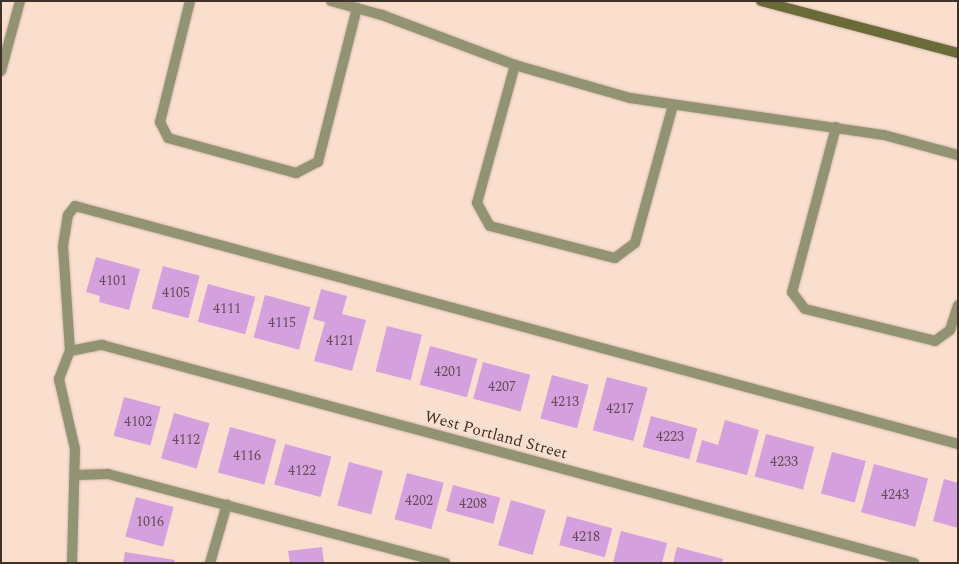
<!DOCTYPE html>
<html>
<head>
<meta charset="utf-8">
<style>
  body { margin:0 }
  #map { position:relative; width:959px; height:564px; overflow:hidden; background:#fadece; font-family:Spectral,serif }
  div>[style] { position:absolute }
  .building>* { inset:0; background:#d5a0de; transform-origin:0 0 }
  .roads { filter:drop-shadow(0 0 1px #d4bbad) drop-shadow(0 0 1px #d4bbad) }
  .lane>* { height:10px; margin:-5px; padding:0 5px; transform-origin:5px; border-radius:5px; background:#929372 }
  .street>* { height:10px; margin:-5px; padding:0 5px; transform-origin:5px; border-radius:5px; background:#929372 }
  .secondary>* { height:10px; margin:-5px; padding:0 5px; transform-origin:5px; border-radius:5px; background:#6b6b3a }
  span { translate:-50% -50%; white-space:nowrap; text-align:center; line-height:1.15; -webkit-text-stroke:5px #fadece; paint-order:stroke }
  .number-label { font-size:14px; color:#644d56 }
  .number-label span { -webkit-text-stroke-width:0 }
  .street-label { font-size:16px; color:#3e3129 }
  .frame { position:absolute; inset:0; border:2px solid #3e3129; pointer-events:none }
</style>
</head>
<body>
<div id="map">
  <div class="building">
    <i style="clip-path:polygon(96px 257px,140px 269px,129px 310px,99px 302px,100px 296px,86px 292px)"></i>
    <i style="left:163px;top:266px;width:38px;height:44px;rotate:15deg"></i>
    <i style="left:208px;top:284px;width:49px;height:39px;rotate:15deg"></i>
    <i style="clip-path:polygon(321px 289px,347px 296px,342px 314px,366px 320px,352px 371px,314px 361px,325px 322px,313px 319px)"></i>
    <i style="left:265px;top:295px;width:47px;height:44px;rotate:15deg"></i>
    <i style="left:387px;top:326px;width:36px;height:47px;rotate:14deg"></i>
    <i style="left:430px;top:346px;width:49px;height:40px;rotate:15deg"></i>
    <i style="left:483px;top:362px;width:49px;height:38px;rotate:15deg"></i>
    <i style="left:552px;top:375px;width:38px;height:45px;rotate:15deg"></i>
    <i style="left:607px;top:377px;width:42px;height:55px;rotate:15deg"></i>
    <i style="left:124px;top:397px;width:38px;height:40px;rotate:15deg"></i>
    <i style="left:174px;top:413px;width:37px;height:47px;rotate:16deg"></i>
    <i style="left:651px;top:416px;width:48px;height:32px;rotate:15deg"></i>
    <i style="clip-path:polygon(725px 420px,759px 430px,747px 475px,696px 462px,702px 440px,718px 445px)"></i>
    <i style="left:230px;top:427px;width:48px;height:47px;rotate:15deg"></i>
    <i style="left:766px;top:434px;width:50px;height:44px;rotate:15deg"></i>
    <i style="left:285px;top:444px;width:48px;height:42px;rotate:15deg"></i>
    <i style="left:832px;top:452px;width:35px;height:43px;rotate:15deg"></i>
    <i style="left:349px;top:462px;width:35px;height:45px;rotate:15deg"></i>
    <i style="left:874px;top:464px;width:56px;height:50px;rotate:15deg"></i>
    <i style="left:407px;top:473px;width:38px;height:48px;rotate:15deg"></i>
    <i style="clip-path:polygon(944px 479px,958px 483px,958px 528px,933px 521px)"></i>
    <i style="left:453px;top:485px;width:49px;height:27px;rotate:15deg"></i>
    <i style="left:136px;top:497px;width:39px;height:41px;rotate:15deg"></i>
    <i style="left:511px;top:500px;width:36px;height:47px;rotate:16deg"></i>
    <i style="left:567px;top:516px;width:47px;height:30px;rotate:15deg"></i>
    <i style="clip-path:polygon(621px 531px,667px 543px,662px 563px,613px 563px)"></i>
    <i style="clip-path:polygon(322px 547px,324px 563px,290px 563px,288px 551px)"></i>
    <i style="clip-path:polygon(677px 547px,723px 559px,722px 563px,673px 563px)"></i>
    <i style="clip-path:polygon(125px 552px,175px 560px,174px 563px,123px 563px)"></i>
  </div>
  <div class="roads">
    <div class="lane">
      <i style="left:190px;top:1px;width:125px;rotate:103.9deg"></i>
      <i style="left:160px;top:122px;width:18px;rotate:63deg"></i>
      <i style="left:168px;top:138px;width:133px;rotate:15.3deg"></i>
      <i style="left:296px;top:173px;width:25px;rotate:-27deg"></i>
      <i style="left:318px;top:162px;width:159px;rotate:-75.8deg"></i>
      <i style="left:331px;top:1px;width:53px;rotate:15.4deg"></i>
      <i style="left:382px;top:15px;width:142px;rotate:20.6deg"></i>
      <i style="left:515px;top:65px;width:120px;rotate:16deg"></i>
      <i style="left:630px;top:98px;width:257px;rotate:8.3deg"></i>
      <i style="left:884px;top:135px;width:77px;rotate:15.1deg"></i>
      <i style="left:515px;top:65px;width:143px;rotate:105.4deg"></i>
      <i style="left:477px;top:203px;width:26px;rotate:61deg"></i>
      <i style="left:490px;top:226px;width:129px;rotate:14.4deg"></i>
      <i style="left:615px;top:258px;width:25px;rotate:-37deg"></i>
      <i style="left:635px;top:243px;width:143px;rotate:-74.6deg"></i>
      <i style="left:1px;top:71px;width:73px;rotate:-74.8deg"></i>
      <i style="left:836px;top:127px;width:171px;rotate:104.9deg"></i>
      <i style="left:792px;top:292px;width:21px;rotate:53deg"></i>
      <i style="left:805px;top:309px;width:134px;rotate:13.8deg"></i>
      <i style="left:935px;top:341px;width:19px;rotate:-36deg"></i>
      <i style="left:950px;top:330px;width:26px;rotate:-72deg"></i>
      <i style="left:70px;top:351px;width:105px;rotate:-93.8deg"></i>
      <i style="left:63px;top:246px;width:31px;rotate:-81deg"></i>
      <i style="left:68px;top:215px;width:11px;rotate:-52deg"></i>
      <i style="left:75px;top:206px;width:915px;rotate:15.08deg"></i>
      <i style="left:76px;top:475px;width:32px;rotate:-2deg"></i>
      <i style="left:108px;top:474px;width:349px;rotate:14.8deg"></i>
      <i style="left:210px;top:563px;width:61px;rotate:-73.9deg"></i>
    </div>
    <div class="street">
      <i style="left:72px;top:563px;width:114px;rotate:-88.5deg"></i>
      <i style="left:75px;top:449px;width:72px;rotate:-102.9deg"></i>
      <i style="left:59px;top:379px;width:30px;rotate:-69deg"></i>
      <i style="left:70px;top:351px;width:33px;rotate:-11deg"></i>
      <i style="left:102px;top:345px;width:841px;rotate:15.03deg"></i>
    </div>
    <div class="secondary">
      <i style="left:761px;top:1px;width:204px;rotate:14.8deg"></i>
    </div>
  </div>
  <div class="number-label">
    <span style="left:113px;top:281px">4101</span>
    <span style="left:176px;top:293px">4105</span>
    <span style="left:227px;top:309px">4111</span>
    <span style="left:282px;top:323px">4115</span>
    <span style="left:340px;top:341px">4121</span>
    <span style="left:448px;top:372px">4201</span>
    <span style="left:502px;top:387px">4207</span>
    <span style="left:565px;top:402px">4213</span>
    <span style="left:620px;top:409px">4217</span>
    <span style="left:138px;top:422px">4102</span>
    <span style="left:670px;top:437px">4223</span>
    <span style="left:186px;top:440px">4112</span>
    <span style="left:247px;top:456px">4116</span>
    <span style="left:784px;top:462px">4233</span>
    <span style="left:302px;top:471px">4122</span>
    <span style="left:895px;top:495px">4243</span>
    <span style="left:419px;top:501px">4202</span>
    <span style="left:473px;top:504px">4208</span>
    <span style="left:150px;top:522px">1016</span>
    <span style="left:586px;top:537px">4218</span>
  </div>
  <div class="street-label">
    <span style="left:496px;top:435px;rotate:15deg">West Portland Street</span>
  </div>
  <div class="frame"></div>
</div>
</body>
</html>
